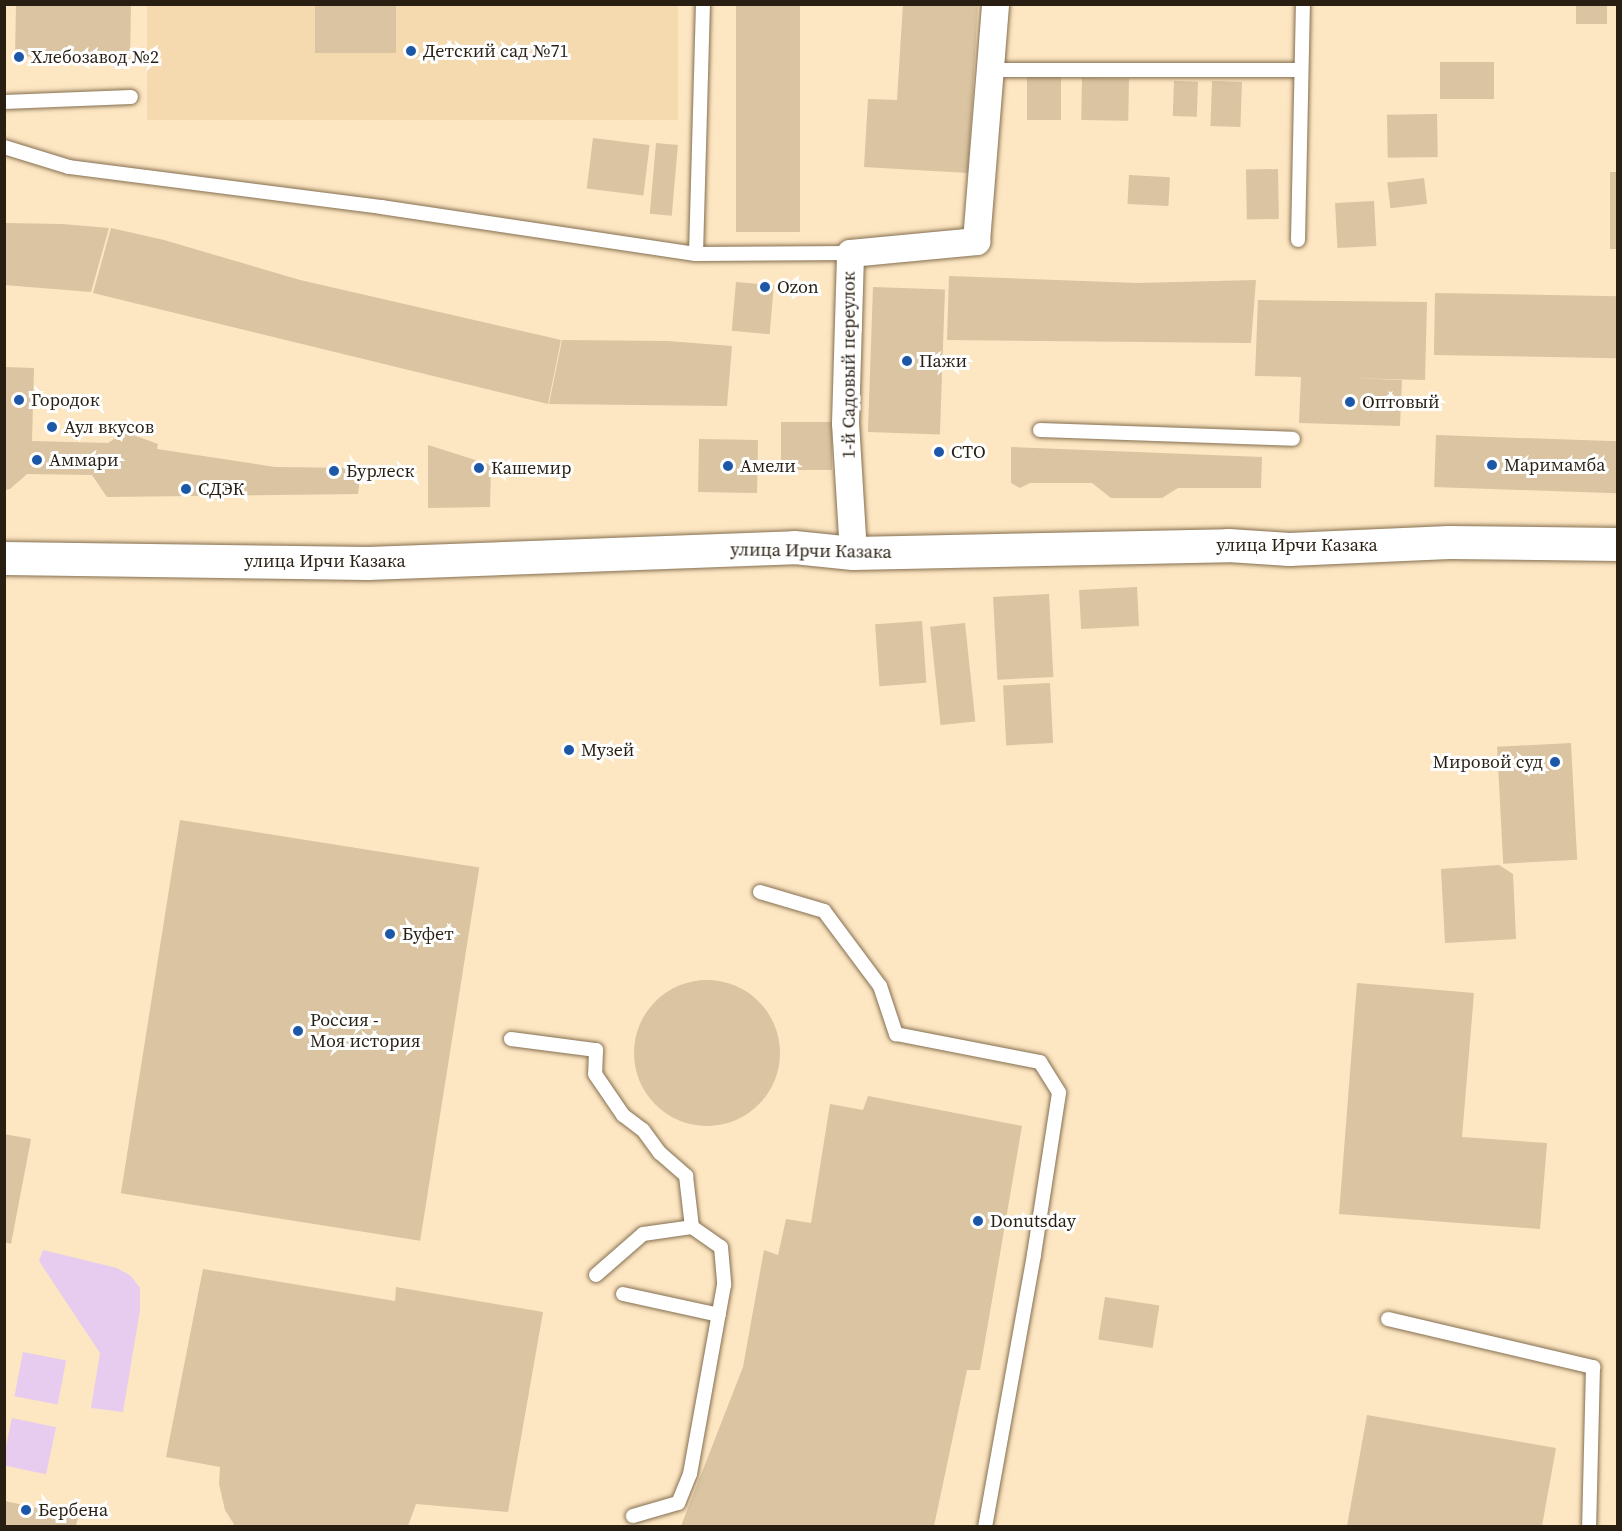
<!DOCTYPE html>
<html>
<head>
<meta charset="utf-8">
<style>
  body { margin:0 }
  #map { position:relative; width:1622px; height:1531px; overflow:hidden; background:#fde6c2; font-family:"Source Serif 4",serif }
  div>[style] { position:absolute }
  .built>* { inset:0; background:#f5d9af; transform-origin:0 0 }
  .green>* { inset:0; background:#e7ccf0; transform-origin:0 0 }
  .building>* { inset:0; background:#dac4a1; transform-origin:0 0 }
  .round { border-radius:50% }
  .roads { filter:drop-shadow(0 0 2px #846f50) drop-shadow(0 0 2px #846f50) }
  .service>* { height:14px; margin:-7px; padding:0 7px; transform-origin:7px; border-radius:7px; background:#fff }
  .minor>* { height:27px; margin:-13.5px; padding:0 13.5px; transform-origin:13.5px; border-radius:13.5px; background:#fff }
  .secondary>* { height:33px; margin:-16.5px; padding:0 16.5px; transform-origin:16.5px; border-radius:16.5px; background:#fff }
  .dots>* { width:16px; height:16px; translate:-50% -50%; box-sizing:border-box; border:3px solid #fff; border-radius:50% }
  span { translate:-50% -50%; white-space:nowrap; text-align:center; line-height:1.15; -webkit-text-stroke:6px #fff; paint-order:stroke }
  .poi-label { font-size:18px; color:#281f12 }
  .left { translate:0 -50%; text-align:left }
  .right { translate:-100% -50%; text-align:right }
  .street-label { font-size:18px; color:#281f12 }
  .frame { position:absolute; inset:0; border:6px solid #281f12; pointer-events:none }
</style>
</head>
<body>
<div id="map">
  <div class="built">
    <i style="left:147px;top:5px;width:531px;height:115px"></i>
  </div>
  <div class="green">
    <i style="clip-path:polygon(43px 1250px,117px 1268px,131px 1276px,140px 1288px,140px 1310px,123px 1412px,91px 1408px,100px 1353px,39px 1261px)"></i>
    <i style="left:23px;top:1352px;width:44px;height:45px;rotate:11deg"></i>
    <i style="left:12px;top:1418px;width:45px;height:48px;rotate:12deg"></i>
  </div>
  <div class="building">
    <i style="clip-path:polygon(85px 4px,131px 4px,130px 60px,15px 56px,16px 5px)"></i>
    <i style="left:315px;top:4px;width:81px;height:49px"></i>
    <i style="left:736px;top:4px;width:64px;height:228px"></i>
    <i style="clip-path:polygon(903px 4px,978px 4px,968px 173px,864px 167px,868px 99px,897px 100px)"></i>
    <i style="left:1576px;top:4px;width:31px;height:20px"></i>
    <i style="left:1440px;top:62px;width:54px;height:37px"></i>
    <i style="left:1061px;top:76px;width:44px;height:34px;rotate:90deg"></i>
    <i style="left:1082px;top:78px;width:47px;height:42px;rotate:1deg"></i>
    <i style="left:1174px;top:81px;width:24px;height:35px;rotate:2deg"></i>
    <i style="left:1212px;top:81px;width:30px;height:45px;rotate:2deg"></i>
    <i style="left:1437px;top:114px;width:43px;height:50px;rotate:89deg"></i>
    <i style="left:593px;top:138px;width:57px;height:51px;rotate:7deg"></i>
    <i style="left:656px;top:143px;width:22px;height:71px;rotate:5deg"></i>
    <i style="left:1278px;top:169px;width:50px;height:32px;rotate:89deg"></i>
    <i style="left:1610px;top:172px;width:8px;height:77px"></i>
    <i style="left:1129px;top:175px;width:41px;height:29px;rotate:3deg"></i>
    <i style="left:1424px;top:178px;width:26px;height:37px;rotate:83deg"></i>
    <i style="left:1374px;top:201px;width:45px;height:39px;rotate:87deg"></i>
    <i style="clip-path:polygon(4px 223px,62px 224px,109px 228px,91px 292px,4px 285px)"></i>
    <i style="clip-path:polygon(111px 228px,164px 240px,300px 280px,561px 340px,548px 404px,93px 293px)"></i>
    <i style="clip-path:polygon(949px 276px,1137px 283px,1256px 280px,1251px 343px,947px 340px)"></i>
    <i style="left:736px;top:282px;width:38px;height:49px;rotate:5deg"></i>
    <i style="left:873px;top:287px;width:72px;height:145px;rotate:2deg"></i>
    <i style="left:1435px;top:293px;width:183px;height:62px;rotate:1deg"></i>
    <i style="clip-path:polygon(1258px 300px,1427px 302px,1425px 380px,1350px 378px,1402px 380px,1400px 426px,1299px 423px,1301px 377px,1255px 376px)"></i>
    <i style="clip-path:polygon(562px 340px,668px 341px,732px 346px,727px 406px,549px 404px)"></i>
    <i style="clip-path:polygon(4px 367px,34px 368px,32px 441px,108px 443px,125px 432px,158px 444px,157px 449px,275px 467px,361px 468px,358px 494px,107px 497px,92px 475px,27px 474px,10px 489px,4px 490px)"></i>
    <i style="left:832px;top:422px;width:48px;height:51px;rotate:90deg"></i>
    <i style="left:1436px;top:435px;width:182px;height:52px;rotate:2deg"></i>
    <i style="left:699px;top:439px;width:59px;height:53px;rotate:1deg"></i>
    <i style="clip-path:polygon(428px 445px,491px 465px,490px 507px,428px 508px)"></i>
    <i style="clip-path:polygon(1011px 447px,1262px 457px,1261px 488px,1178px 488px,1162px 498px,1111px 498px,1092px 483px,1030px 483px,1020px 488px,1011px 483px)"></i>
    <i style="left:1137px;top:587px;width:39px;height:58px;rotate:87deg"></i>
    <i style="left:1049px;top:594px;width:83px;height:56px;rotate:87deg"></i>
    <i style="left:922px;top:621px;width:62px;height:47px;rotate:86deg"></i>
    <i style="left:965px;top:623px;width:99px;height:35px;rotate:84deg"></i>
    <i style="left:1050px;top:683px;width:60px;height:47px;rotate:87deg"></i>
    <i style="left:1571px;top:743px;width:117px;height:74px;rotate:87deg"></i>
    <i style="left:180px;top:820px;width:303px;height:378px;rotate:9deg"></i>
    <i style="clip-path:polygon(1499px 865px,1513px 874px,1516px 939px,1445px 943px,1441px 869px)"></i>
    <i class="round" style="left:634px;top:980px;width:146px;height:146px"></i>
    <i style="clip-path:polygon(1357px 983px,1474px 993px,1462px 1137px,1547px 1143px,1540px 1229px,1339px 1214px)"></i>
    <i style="clip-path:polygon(868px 1096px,1022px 1126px,980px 1370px,967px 1370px,934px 1526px,681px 1526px,743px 1367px,764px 1250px,778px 1255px,786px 1219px,811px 1223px,830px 1104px,863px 1110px)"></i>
    <i style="clip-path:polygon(4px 1134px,31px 1139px,11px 1244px,4px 1242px)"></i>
    <i style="clip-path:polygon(203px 1269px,395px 1301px,396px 1287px,543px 1312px,508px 1512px,416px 1504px,408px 1526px,235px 1526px,225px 1510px,219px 1484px,220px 1467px,166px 1457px)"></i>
    <i style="left:1105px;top:1297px;width:55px;height:43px;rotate:9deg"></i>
    <i style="clip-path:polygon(1367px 1415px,1556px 1448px,1542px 1526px,1347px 1526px)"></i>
    <i style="clip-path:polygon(5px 1501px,78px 1517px,76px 1526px,4px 1526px)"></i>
  </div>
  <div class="roads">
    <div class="service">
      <i style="left:990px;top:70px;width:311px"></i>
      <i style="left:4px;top:102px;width:127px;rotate:-2.3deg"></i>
      <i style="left:4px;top:147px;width:68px;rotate:17.1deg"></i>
      <i style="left:69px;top:167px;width:315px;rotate:7.3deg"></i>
      <i style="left:381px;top:207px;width:318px;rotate:8.5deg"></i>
      <i style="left:696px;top:254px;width:154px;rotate:-0.4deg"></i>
      <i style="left:1298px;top:240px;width:236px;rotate:-88.8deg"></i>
      <i style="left:696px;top:254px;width:250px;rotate:-88.4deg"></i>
      <i style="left:1040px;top:430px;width:253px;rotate:2deg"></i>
      <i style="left:760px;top:892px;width:67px;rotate:16.5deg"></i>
      <i style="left:824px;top:911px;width:94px;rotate:53.3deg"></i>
      <i style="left:880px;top:986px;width:51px;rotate:71.6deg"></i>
      <i style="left:896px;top:1034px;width:147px;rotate:11deg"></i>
      <i style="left:1040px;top:1062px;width:36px;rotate:58deg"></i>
      <i style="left:1059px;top:1093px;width:164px;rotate:98.8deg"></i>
      <i style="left:1034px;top:1255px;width:275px;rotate:100.2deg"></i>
      <i style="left:511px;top:1039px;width:86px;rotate:7.4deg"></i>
      <i style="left:596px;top:1050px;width:24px;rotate:92deg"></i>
      <i style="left:595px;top:1074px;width:50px;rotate:55.7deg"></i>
      <i style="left:623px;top:1115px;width:25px;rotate:37deg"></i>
      <i style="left:643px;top:1130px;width:29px;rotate:54deg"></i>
      <i style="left:660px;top:1153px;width:35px;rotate:41deg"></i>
      <i style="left:686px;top:1176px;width:51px;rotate:83.3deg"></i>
      <i style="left:692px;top:1227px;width:35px;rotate:35deg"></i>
      <i style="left:721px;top:1247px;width:38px;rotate:85deg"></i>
      <i style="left:724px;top:1285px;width:192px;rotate:100.2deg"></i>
      <i style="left:690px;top:1474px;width:31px;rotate:112deg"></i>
      <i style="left:678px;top:1503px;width:47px;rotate:163.9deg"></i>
      <i style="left:596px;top:1275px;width:62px;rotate:-41.1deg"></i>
      <i style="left:643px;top:1234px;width:49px;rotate:-8.1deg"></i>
      <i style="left:623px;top:1294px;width:98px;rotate:12.3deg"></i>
      <i style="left:1388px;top:1319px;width:211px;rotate:13.2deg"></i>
      <i style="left:1593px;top:1367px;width:159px;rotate:91.4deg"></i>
    </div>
    <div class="minor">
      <i style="left:853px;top:553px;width:130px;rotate:-93.5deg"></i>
      <i style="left:845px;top:423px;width:170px;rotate:-88.3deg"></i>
      <i style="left:850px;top:253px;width:127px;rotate:-5.4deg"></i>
      <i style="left:976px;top:241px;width:238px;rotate:-85.4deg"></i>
    </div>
    <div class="secondary">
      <i style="left:4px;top:558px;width:363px;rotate:0.8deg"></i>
      <i style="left:367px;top:563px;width:427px;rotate:-2.1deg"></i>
      <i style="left:794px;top:547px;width:59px;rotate:5.8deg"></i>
      <i style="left:853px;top:553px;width:375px;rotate:-1.2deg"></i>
      <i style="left:1228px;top:545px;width:61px;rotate:3.8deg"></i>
      <i style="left:1289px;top:549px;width:160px;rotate:-2.5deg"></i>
      <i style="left:1449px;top:542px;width:169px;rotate:0.7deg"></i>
    </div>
  </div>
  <div class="dots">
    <i style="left:411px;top:51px;background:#1c57a8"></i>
    <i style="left:19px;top:57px;background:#1c57a8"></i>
    <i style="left:765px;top:287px;background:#1c57a8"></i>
    <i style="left:907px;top:361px;background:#1c57a8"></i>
    <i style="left:19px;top:400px;background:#1c57a8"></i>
    <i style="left:1350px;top:402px;background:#1c57a8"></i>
    <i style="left:52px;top:427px;background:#1c57a8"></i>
    <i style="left:939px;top:452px;background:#1c57a8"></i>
    <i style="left:37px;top:460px;background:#1c57a8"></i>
    <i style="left:1492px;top:465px;background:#1c57a8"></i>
    <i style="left:728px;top:466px;background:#1c57a8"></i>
    <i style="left:479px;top:468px;background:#1c57a8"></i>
    <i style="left:334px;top:471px;background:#1c57a8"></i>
    <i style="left:186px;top:489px;background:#1c57a8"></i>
    <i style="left:569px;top:750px;background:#1c57a8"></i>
    <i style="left:1555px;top:762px;background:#1c57a8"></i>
    <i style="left:390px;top:934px;background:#1c57a8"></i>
    <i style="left:298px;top:1031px;background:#1c57a8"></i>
    <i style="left:978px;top:1221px;background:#1c57a8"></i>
    <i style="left:26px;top:1510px;background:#1c57a8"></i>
  </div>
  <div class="poi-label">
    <span class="left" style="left:423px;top:51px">Детский сад №71</span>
    <span class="left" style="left:31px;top:57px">Хлебозавод №2</span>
    <span class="left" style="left:777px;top:287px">Ozon</span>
    <span class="left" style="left:919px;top:361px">Пажи</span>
    <span class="left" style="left:31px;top:400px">Городок</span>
    <span class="left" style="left:1362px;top:402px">Оптовый</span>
    <span class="left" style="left:64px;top:427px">Аул вкусов</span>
    <span class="left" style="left:951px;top:452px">СТО</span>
    <span class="left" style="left:49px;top:460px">Аммари</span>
    <span class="left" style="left:1504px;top:465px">Маримамба</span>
    <span class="left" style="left:740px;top:466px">Амели</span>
    <span class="left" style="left:491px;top:468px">Кашемир</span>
    <span class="left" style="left:346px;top:471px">Бурлеск</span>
    <span class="left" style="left:198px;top:489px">СДЭК</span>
    <span class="left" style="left:581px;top:750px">Музей</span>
    <span class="right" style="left:1543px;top:762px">Мировой суд</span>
    <span class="left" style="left:402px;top:934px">Буфет</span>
    <span class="left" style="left:310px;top:1031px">Россия -<br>Моя история</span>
    <span class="left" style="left:990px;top:1221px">Donutsday</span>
    <span class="left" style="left:38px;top:1510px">Бербена</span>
  </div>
  <div class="street-label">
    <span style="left:849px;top:365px;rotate:-90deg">1-й Садовый переулок</span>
    <span style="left:1297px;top:545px">улица Ирчи Казака</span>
    <span style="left:811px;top:551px;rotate:1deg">улица Ирчи Казака</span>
    <span style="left:325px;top:561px">улица Ирчи Казака</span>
  </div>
  <div class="frame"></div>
</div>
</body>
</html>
